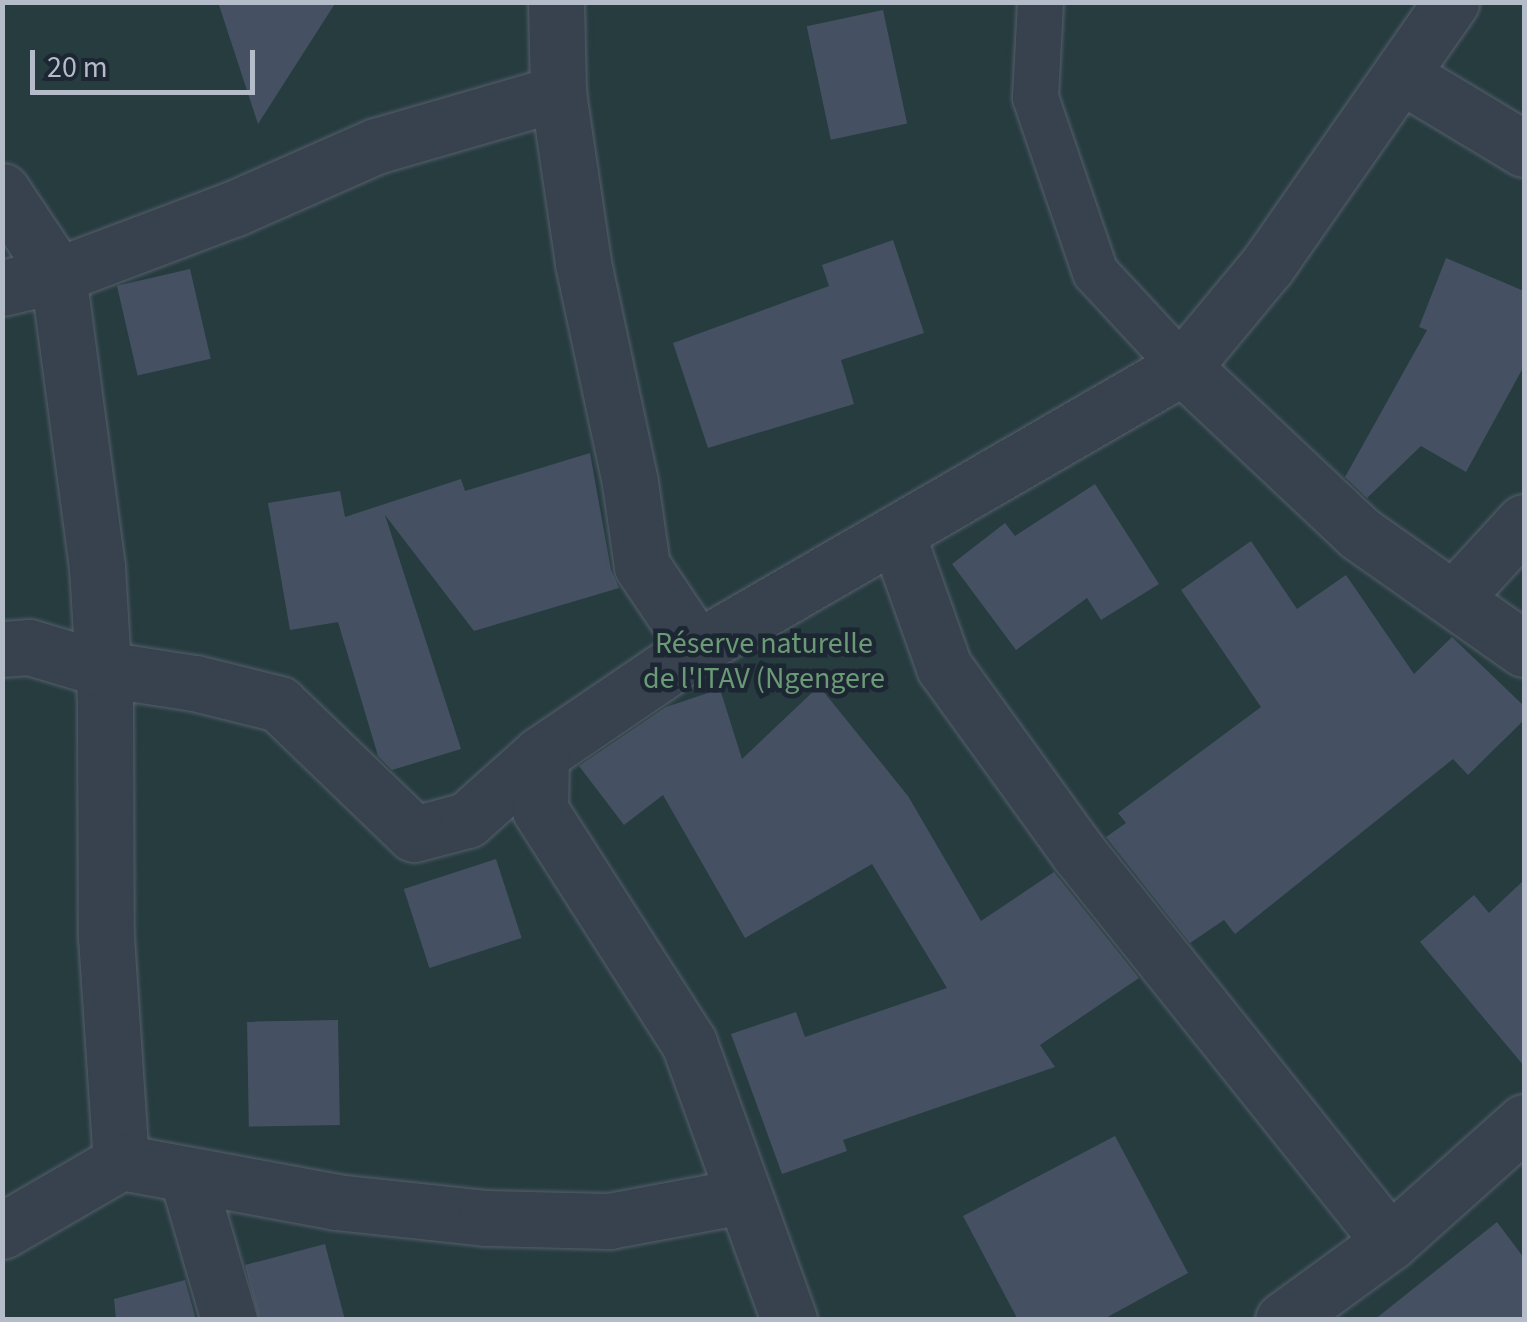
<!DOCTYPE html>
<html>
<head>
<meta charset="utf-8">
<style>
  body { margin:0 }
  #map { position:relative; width:1527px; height:1322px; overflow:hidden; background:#242f3e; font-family:"Source Sans 3",sans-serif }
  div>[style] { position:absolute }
  .green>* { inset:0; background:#263c3f; transform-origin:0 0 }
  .building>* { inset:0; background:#455162; transform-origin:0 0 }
  .roads { filter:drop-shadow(0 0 2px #565f6c) drop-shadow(0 0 2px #565f6c) }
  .service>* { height:45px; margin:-22.5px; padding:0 22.5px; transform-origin:22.5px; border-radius:22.5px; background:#38414e }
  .minor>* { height:55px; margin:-27.5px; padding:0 27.5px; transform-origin:27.5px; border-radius:27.5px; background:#38414e }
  span { translate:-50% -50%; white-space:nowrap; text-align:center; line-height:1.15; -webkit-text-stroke:9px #1d2633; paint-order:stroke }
  .park-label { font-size:30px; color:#6b9a76 }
  .frame { position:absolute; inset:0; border:5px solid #b4bcc9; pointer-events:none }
  .scale { position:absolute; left:30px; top:50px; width:225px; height:45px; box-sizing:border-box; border:5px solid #b4bcc9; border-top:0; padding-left:12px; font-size:30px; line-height:35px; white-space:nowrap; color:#b4bcc9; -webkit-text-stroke:8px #1d2633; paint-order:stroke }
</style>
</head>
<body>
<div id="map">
  <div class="green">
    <i style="left:3px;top:3px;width:1521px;height:1316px"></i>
  </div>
  <div class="building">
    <i style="clip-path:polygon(218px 2px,336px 2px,258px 124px)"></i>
    <i style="left:883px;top:10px;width:116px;height:78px;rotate:78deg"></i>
    <i style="clip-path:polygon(893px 240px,924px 333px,841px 360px,854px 404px,708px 448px,673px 343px,829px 286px,822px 265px)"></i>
    <i style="clip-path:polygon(1446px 258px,1524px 291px,1524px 366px,1466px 472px,1421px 446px,1367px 498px,1345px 477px,1427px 330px,1419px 327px)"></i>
    <i style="left:190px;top:269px;width:92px;height:75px;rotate:77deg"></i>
    <i style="clip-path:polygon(590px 453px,611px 570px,619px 588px,474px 631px,385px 515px,461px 749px,392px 770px,378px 756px,338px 622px,290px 630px,268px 503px,340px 491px,345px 517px,461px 479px,465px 491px)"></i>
    <i style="clip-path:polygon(1095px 484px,1159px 584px,1101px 620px,1087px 598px,1016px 650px,952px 564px,1005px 523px,1015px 536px)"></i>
    <i style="clip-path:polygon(1251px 541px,1297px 609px,1346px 575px,1414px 674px,1452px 637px,1524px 706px,1524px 720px,1468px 775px,1453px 759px,1235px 934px,1224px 920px,1190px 943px,1106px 837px,1126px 823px,1118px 813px,1261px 707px,1181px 590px)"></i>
    <i style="clip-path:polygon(819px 686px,908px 796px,981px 921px,1054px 872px,1139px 978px,1040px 1045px,1055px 1067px,843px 1140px,847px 1151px,782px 1174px,731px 1034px,796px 1012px,805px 1037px,947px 988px,872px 864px,745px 938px,663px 795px,624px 825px,579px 766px,666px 707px,720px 689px,742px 759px)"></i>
    <i style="left:496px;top:859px;width:83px;height:97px;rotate:72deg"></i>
    <i style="clip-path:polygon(1524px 880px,1524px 1066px,1420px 942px,1474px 895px,1489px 913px)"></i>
    <i style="left:338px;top:1020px;width:105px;height:91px;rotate:89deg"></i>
    <i style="clip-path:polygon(1115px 1136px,1188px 1273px,1102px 1320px,1018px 1320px,963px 1216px)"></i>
    <i style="clip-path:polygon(1497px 1222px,1524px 1258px,1524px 1320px,1374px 1320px)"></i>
    <i style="clip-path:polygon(325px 1244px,345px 1320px,259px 1320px,245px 1265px)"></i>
    <i style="clip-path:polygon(185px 1280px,196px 1320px,116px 1320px,114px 1299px)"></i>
  </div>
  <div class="roads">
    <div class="service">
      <i style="left:1040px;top:2px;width:95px;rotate:93deg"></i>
      <i style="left:1035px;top:97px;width:185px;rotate:71.1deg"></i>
      <i style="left:1095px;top:272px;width:129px;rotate:47.2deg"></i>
    </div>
    <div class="minor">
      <i style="left:556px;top:2px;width:91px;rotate:88.7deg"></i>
      <i style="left:558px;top:93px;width:172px;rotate:81.6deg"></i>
      <i style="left:583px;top:263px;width:225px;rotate:77.9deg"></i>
      <i style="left:630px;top:483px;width:84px;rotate:81.8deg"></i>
      <i style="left:642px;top:566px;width:99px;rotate:56.1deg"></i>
      <i style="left:1401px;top:75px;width:144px;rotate:31deg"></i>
      <i style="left:2px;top:191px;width:101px;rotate:56.3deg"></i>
      <i style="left:58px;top:275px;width:295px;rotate:82.4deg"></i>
      <i style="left:97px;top:567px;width:135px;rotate:86.6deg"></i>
      <i style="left:105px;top:702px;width:235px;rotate:89.8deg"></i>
      <i style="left:106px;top:937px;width:225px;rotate:86.2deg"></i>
      <i style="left:2px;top:288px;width:57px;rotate:-13.1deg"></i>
      <i style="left:58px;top:275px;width:187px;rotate:-20.7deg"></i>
      <i style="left:233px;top:209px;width:156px;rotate:-23.8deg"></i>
      <i style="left:376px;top:146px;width:190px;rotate:-16.2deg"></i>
      <i style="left:1183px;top:367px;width:242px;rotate:43.3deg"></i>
      <i style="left:1359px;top:533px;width:202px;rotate:35.1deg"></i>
      <i style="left:897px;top:535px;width:140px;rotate:70.4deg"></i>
      <i style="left:944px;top:667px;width:227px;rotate:54.1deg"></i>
      <i style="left:1077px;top:851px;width:501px;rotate:51.32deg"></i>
      <i style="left:1455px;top:597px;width:102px;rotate:-47.4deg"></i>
      <i style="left:2px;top:649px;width:27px;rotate:-4deg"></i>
      <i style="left:29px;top:647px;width:77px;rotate:16.6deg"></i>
      <i style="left:103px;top:669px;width:93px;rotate:8.7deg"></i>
      <i style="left:195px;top:683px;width:87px;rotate:14deg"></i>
      <i style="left:279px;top:704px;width:187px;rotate:43.9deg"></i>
      <i style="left:414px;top:834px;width:55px;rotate:-14.8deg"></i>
      <i style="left:467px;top:820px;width:99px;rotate:-41.7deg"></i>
      <i style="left:541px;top:754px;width:189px;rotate:-34.2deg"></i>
      <i style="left:697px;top:648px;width:561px;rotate:-30.04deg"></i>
      <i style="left:1183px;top:367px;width:131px;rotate:-50.3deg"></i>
      <i style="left:1267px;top:266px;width:322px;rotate:-55.1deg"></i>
      <i style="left:541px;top:754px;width:56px;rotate:91deg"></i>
      <i style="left:540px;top:810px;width:277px;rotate:57.4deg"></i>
      <i style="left:689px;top:1043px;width:294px;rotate:70.1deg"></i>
      <i style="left:187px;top:1176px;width:150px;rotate:73.7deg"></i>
      <i style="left:2px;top:1231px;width:138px;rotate:-30.1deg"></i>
      <i style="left:121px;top:1162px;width:219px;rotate:10.5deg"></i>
      <i style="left:336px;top:1202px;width:151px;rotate:6.1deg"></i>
      <i style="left:486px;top:1218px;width:123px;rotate:1.4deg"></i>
      <i style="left:609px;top:1221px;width:136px;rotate:-10.6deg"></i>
      <i style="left:1283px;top:1320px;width:132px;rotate:-36.1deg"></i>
      <i style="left:1390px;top:1242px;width:180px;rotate:-41.8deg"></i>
    </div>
  </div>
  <div class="park-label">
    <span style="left:764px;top:661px">Réserve naturelle<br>de l'ITAV (Ngengere</span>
  </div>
  <div class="frame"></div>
  <div class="scale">20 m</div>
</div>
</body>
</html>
